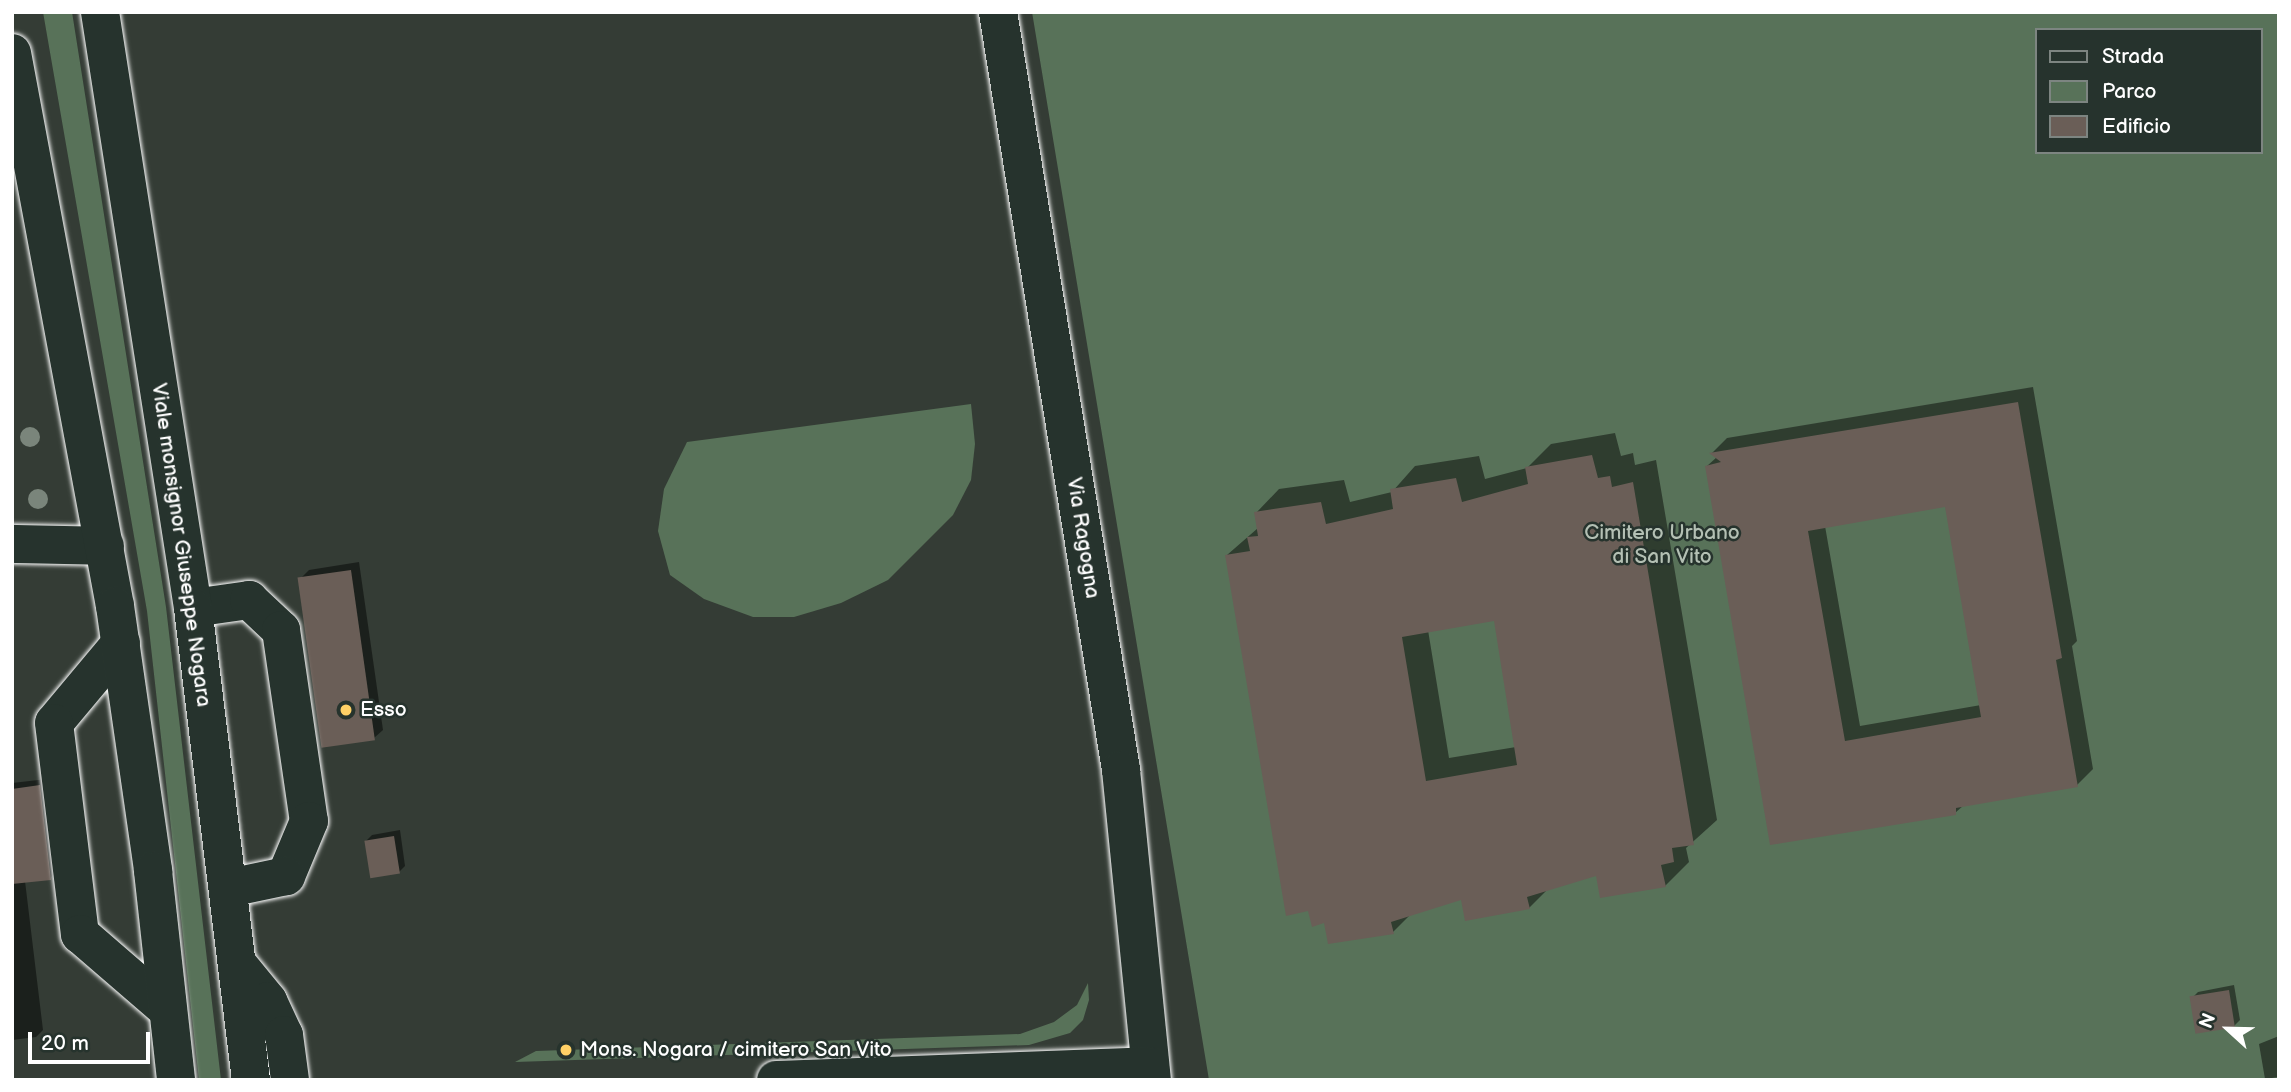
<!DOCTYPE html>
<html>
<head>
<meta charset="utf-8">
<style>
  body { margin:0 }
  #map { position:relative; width:2291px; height:1092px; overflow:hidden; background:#343c35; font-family:"Balsamiq Sans",sans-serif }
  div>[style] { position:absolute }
  .green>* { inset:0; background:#587259 }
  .shadow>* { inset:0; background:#0007 }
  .building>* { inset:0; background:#6a5e57; transform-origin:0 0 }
  .roads { filter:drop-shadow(0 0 2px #fff) drop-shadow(0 0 2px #fff) }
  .minor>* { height:38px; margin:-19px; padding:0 19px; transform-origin:19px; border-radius:19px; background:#26332d }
  .major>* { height:38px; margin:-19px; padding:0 19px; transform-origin:19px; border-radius:19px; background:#26332d }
  .trees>* { width:20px; height:20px; margin:-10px; border-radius:50%; background:#7a857b }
  .dots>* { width:19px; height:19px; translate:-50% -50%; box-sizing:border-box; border:4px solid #26332d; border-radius:50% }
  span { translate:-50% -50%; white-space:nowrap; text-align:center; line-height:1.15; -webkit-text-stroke:5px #26332d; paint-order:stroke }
  .park-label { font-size:21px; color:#b4c0b4 }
  .street-label { font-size:21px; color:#fff }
  .poi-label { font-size:21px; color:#fff }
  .left { translate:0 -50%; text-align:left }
  .frame { position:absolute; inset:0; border:14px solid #fff; pointer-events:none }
  .legend { position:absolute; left:2035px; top:28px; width:228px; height:126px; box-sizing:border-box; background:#26332d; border:2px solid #7d8581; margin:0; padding:9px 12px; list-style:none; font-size:21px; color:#fff }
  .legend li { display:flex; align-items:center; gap:14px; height:35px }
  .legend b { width:35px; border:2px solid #7d8581 }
  .north { position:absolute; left:2193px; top:994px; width:70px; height:70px; -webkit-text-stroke:5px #26332d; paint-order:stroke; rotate:292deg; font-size:19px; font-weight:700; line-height:28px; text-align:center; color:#fff }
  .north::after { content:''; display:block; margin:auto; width:24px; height:32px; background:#fff; clip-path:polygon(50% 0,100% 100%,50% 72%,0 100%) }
  .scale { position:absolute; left:28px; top:1032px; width:122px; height:32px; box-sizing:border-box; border:4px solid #fff; border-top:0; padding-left:9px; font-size:21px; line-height:24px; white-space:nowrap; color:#fff; -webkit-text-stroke:5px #26332d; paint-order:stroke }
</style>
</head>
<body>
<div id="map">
  <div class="green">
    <i style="clip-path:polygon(43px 12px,72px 12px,166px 607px,221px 1080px,199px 1080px,147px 611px)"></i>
    <i style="clip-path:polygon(evenodd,1032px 12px,2279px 12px,2279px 1080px,1209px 1080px,1032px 12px,2037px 30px,2261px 30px,2261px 152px,2037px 152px,2037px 30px)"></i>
    <i style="clip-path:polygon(971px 404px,975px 444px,971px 480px,953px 515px,888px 580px,841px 603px,794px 617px,753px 617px,704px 599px,670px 575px,658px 531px,664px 489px,687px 442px)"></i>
    <i style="clip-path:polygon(1088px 983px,1089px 1000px,1083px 1020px,1070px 1033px,1029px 1045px,515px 1062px,536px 1051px,1020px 1034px,1054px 1022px,1077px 1005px)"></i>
  </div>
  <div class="shadow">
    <i style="clip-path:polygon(evenodd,2033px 387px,2077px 641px,2072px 646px,2093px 769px,2077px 785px,1964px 805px,1955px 813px,1771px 843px,1707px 466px,1717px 457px,1712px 453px,1727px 438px,2033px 387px,1946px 505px,1981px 705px,1860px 726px,1825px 526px,1946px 505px)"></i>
    <i style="clip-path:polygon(evenodd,1615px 433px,1621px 456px,1633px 453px,1635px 465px,1656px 460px,1717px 820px,1686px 848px,1689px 862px,1665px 886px,1598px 873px,1548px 889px,1529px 908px,1462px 898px,1411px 914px,1393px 932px,1227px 555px,1258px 528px,1256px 513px,1279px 489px,1344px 480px,1350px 502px,1392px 492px,1415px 466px,1479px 456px,1485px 479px,1527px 468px,1551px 444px,1615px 433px,1495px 619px,1516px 747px,1449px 758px,1428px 630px,1495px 619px)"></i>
    <i style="clip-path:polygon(359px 562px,383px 730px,374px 738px,300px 579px,309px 570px)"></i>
    <i style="clip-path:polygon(47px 779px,58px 870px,50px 878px,25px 881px,43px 1030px,36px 1037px,12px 1040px,12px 783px)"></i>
    <i style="clip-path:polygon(400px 830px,405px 866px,399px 872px,366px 841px,372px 835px)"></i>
    <i style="clip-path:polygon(2234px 985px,2240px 1020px,2234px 1026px,2192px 998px,2198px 992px)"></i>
    <i style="clip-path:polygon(2279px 1036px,2279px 1077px,2265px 1079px,2259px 1044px)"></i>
  </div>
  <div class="building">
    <i style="clip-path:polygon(evenodd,2018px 402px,2062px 658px,2056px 660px,2078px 787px,1956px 808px,1956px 815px,1770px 845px,1705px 466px,1721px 462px,1709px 453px,2018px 402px,1945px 507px,1981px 717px,1845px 741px,1808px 531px,1945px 507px)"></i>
    <i style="clip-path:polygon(evenodd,1592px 455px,1598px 478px,1610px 476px,1612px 487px,1633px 482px,1694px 845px,1672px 848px,1674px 862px,1661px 865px,1666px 887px,1600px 898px,1596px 876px,1527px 897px,1530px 909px,1465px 921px,1461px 900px,1391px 922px,1394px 934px,1328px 944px,1324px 923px,1312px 927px,1308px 911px,1286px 916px,1225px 555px,1250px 551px,1247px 537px,1258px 536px,1254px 512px,1321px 502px,1326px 524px,1393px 509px,1390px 489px,1456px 478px,1462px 502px,1528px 484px,1525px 467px,1592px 455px,1494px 621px,1517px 765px,1426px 781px,1402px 637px,1494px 621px)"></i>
    <i style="left:351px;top:570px;width:172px;height:54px;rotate:82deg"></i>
    <i style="clip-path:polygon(40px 785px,51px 880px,12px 884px,12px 789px)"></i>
    <i style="left:394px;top:836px;width:38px;height:30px;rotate:81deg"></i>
    <i style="left:2229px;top:990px;width:38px;height:40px;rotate:81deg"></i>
  </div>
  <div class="roads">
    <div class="minor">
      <i style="left:998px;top:12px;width:768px;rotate:80.78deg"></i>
      <i style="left:1121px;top:770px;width:312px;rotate:84.3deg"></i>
      <i style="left:12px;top:544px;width:93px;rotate:1.2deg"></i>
      <i style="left:193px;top:608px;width:57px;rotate:-8.1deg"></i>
      <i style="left:249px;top:600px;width:44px;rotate:43.2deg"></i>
      <i style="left:281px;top:630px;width:193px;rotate:81.7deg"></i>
      <i style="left:309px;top:821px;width:60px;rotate:112.7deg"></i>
      <i style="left:286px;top:876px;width:58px;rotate:168.1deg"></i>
      <i style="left:121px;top:643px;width:104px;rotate:129.9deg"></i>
      <i style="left:54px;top:723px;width:213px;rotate:83deg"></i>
      <i style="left:80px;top:934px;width:116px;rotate:40.8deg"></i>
      <i style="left:241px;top:968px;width:43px;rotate:50.7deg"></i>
      <i style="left:268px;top:1001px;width:38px;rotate:65deg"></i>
      <i style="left:284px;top:1035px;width:45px;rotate:82.4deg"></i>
      <i style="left:776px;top:1080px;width:374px;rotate:-2.1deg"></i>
    </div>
    <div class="major">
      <i style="left:100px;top:12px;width:603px;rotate:81.13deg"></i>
      <i style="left:193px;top:608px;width:476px;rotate:83deg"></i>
      <i style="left:12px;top:53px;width:563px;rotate:79.45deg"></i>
      <i style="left:115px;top:606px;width:268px;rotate:81.8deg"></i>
      <i style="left:153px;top:871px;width:210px;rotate:83.7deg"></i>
    </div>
  </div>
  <div class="trees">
    <i style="left:30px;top:437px"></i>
    <i style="left:38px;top:499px"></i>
  </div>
  <div class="dots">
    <i style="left:346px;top:710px;background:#ffd166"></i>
    <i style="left:566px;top:1050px;background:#ffd166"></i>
  </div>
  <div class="park-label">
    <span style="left:1662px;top:545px">Cimitero Urbano<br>di San Vito</span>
  </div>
  <div class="street-label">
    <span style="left:1083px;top:538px;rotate:81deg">Via Ragogna</span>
    <span style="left:181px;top:545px;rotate:82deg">Viale monsignor Giuseppe Nogara</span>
  </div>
  <div class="poi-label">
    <span class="left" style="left:360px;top:710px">Esso</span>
    <span class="left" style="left:580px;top:1050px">Mons. Nogara / cimitero San Vito</span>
  </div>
  <div class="frame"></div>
  <ul class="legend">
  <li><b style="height:9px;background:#26332d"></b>Strada</li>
  <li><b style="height:19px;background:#587259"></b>Parco</li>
  <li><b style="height:19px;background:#6a5e57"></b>Edificio</li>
  </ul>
  <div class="north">N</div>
  <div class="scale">20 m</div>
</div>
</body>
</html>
